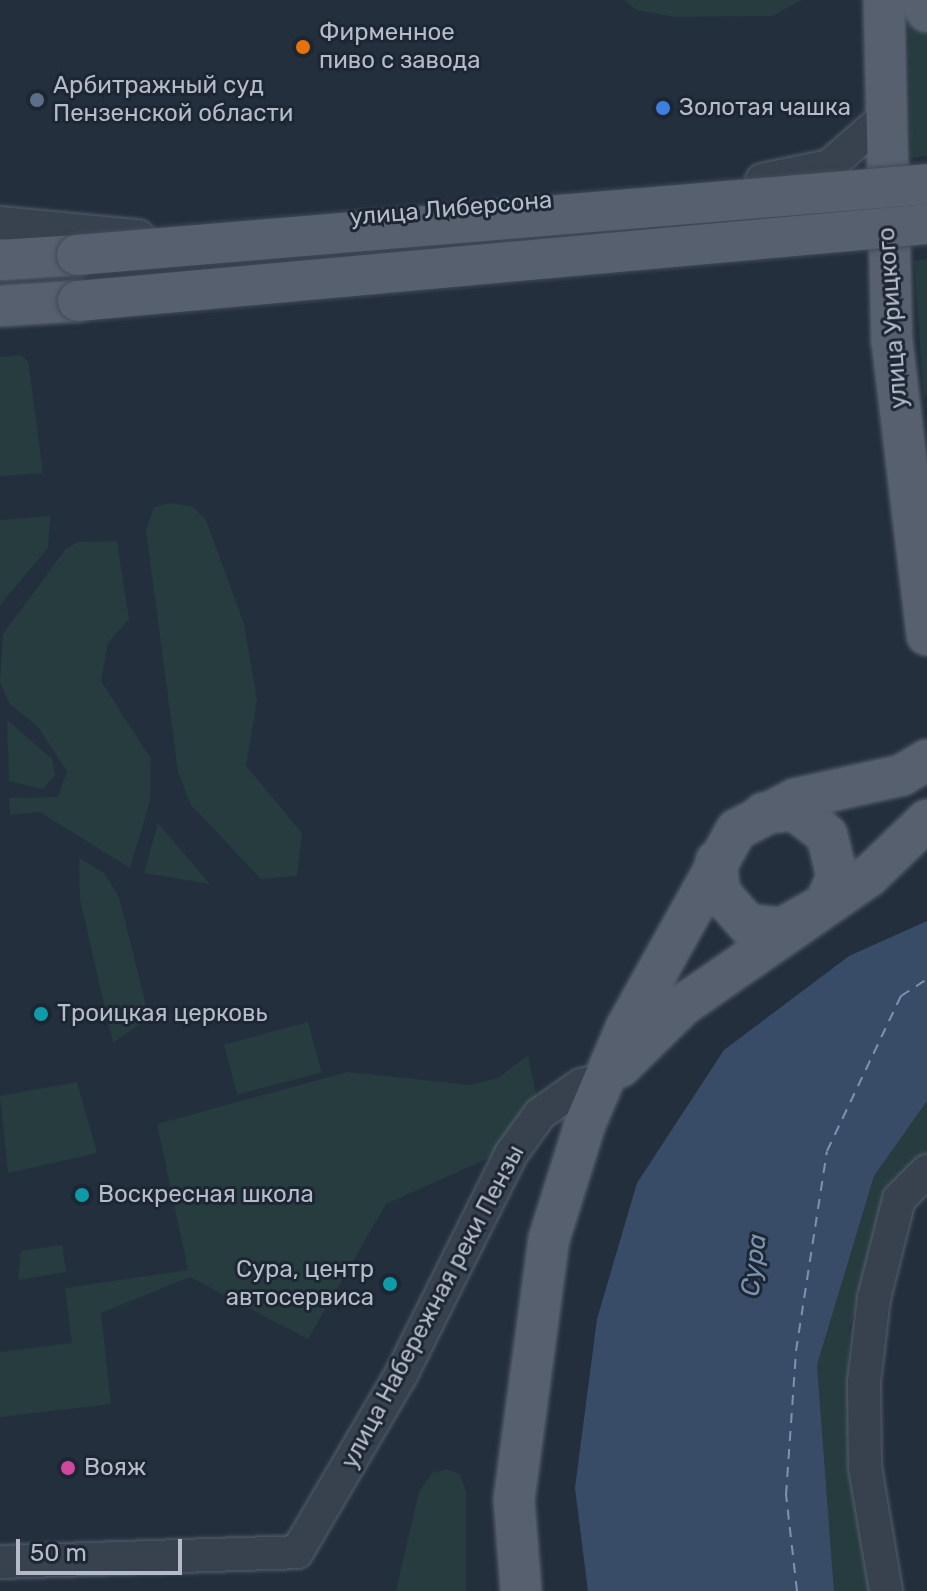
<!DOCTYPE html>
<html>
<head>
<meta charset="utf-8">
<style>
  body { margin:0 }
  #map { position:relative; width:927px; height:1591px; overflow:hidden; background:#242f3e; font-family:Rubik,sans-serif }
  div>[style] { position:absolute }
  .green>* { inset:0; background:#263c3f; transform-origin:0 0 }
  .water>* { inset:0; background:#394c67 }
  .ferry>* { height:2px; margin-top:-1px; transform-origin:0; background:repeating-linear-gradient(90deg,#7c92b1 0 10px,transparent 0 18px) }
  .roads { filter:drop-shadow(0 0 2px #565f6c) drop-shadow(0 0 2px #565f6c) }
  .minor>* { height:32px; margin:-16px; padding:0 16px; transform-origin:16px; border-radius:16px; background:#38414e }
  .major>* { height:40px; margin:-20px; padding:0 20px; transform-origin:20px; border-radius:20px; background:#56606e }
  .bridges { filter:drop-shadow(0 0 2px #414a57) drop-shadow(0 0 2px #414a57) }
  .major-bridge>* { height:40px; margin:-20px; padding:0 20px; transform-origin:20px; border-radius:20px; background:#56606e }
  .dots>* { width:22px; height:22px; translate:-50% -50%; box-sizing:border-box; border:4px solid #1d2633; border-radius:50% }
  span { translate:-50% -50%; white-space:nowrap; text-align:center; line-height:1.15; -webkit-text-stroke:6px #1d2633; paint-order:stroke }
  .poi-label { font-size:24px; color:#b4bcc9 }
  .left { translate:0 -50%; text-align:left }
  .right { translate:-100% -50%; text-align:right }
  .street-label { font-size:24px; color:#b4bcc9 }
  .water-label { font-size:26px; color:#7c92b1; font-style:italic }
  .scale { position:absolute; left:16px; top:1539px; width:166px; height:36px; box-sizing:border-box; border:4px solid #b4bcc9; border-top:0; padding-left:10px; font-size:24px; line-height:28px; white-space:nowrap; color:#b4bcc9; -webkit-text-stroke:6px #1d2633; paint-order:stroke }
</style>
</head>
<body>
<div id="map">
  <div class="green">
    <i style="clip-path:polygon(624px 0,802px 0,772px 16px,675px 17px,636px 10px)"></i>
    <i style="clip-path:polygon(908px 0,927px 35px,927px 156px,911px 158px)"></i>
    <i style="clip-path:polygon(927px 259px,927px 393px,924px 399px,914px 261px)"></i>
    <i style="clip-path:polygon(21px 355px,28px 361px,43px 473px,0 476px,0 357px)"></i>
    <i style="clip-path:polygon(172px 503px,193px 507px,206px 520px,244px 624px,257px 700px,246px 766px,302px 833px,297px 876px,261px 879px,191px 805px,178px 772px,146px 530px,154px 507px)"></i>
    <i style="clip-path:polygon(50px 516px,48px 548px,0 605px,0 520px)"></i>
    <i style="clip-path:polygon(117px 541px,129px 619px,108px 643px,101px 681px,151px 759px,150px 801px,130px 868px,40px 812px,10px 815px,9px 798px,58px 797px,67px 771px,38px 727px,9px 703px,0 682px,3px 634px,65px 550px,77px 542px)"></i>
    <i style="clip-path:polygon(7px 720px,52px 759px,55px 775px,43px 789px,9px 781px)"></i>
    <i style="clip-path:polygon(158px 823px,210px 884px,144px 873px)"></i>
    <i style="clip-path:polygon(79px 858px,104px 873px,119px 897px,149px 1018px,113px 1043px,80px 900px)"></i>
    <i style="left:308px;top:1022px;width:52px;height:87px;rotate:75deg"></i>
    <i style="clip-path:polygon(528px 1055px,540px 1114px,518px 1145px,386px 1204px,308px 1339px,190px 1277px,101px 1313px,111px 1404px,0 1417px,0 1352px,72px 1343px,65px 1288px,188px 1270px,157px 1124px,348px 1072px,470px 1085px,498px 1078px)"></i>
    <i style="clip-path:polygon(77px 1082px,97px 1153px,8px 1173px,0 1096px)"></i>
    <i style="clip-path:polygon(927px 1101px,927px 1159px,891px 1198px,849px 1328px,848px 1462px,874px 1591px,834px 1591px,817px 1365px,874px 1176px)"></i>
    <i style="clip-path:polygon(62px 1245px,66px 1272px,18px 1280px,21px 1251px)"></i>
    <i style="clip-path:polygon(447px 1469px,460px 1474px,466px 1491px,466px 1591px,396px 1591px,419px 1492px,432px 1473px)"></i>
  </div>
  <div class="water">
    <i style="clip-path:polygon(927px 921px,927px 1101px,874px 1176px,817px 1365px,834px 1591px,588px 1591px,575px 1488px,597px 1319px,637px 1183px,724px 1050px,849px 956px)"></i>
  </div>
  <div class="ferry">
    <i style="left:797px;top:1591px;width:97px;rotate:-96.5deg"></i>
    <i style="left:786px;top:1495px;width:144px;rotate:-86deg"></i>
    <i style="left:796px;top:1351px;width:202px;rotate:-81.2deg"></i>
    <i style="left:827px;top:1151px;width:172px;rotate:-64.5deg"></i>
    <i style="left:901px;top:996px;width:31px;rotate:-33deg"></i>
  </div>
  <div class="roads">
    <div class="minor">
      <i style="left:762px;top:180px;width:68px;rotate:-11.8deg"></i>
      <i style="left:829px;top:166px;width:72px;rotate:-41deg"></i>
      <i style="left:0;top:223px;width:139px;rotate:5.4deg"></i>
      <i style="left:0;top:1562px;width:297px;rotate:-1.9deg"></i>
      <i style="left:297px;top:1552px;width:208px;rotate:-59.6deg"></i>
      <i style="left:402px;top:1373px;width:245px;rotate:-63.5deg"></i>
      <i style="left:511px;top:1154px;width:49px;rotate:-54.1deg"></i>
      <i style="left:540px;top:1114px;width:50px;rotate:-35.3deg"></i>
      <i style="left:581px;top:1085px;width:28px;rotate:-13deg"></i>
      <i style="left:886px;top:1591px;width:126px;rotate:-99.6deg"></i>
      <i style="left:865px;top:1467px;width:85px;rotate:-90.7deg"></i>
      <i style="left:864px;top:1382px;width:85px;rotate:-83.2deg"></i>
      <i style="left:874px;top:1298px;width:102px;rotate:-75.8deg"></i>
      <i style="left:899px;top:1199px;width:40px;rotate:-45deg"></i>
    </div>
    <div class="major">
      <i style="left:884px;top:0;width:341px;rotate:88.7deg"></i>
      <i style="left:892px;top:341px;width:296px;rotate:83.2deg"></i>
      <i style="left:921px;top:0;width:13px;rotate:63deg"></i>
      <i style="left:0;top:260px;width:77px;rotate:-3.7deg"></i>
      <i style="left:0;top:306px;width:78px;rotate:-3.7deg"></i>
      <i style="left:716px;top:861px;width:32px;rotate:83deg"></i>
      <i style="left:720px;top:893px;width:41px;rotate:48.9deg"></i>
      <i style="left:747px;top:924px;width:35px;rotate:7deg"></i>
      <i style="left:782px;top:928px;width:49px;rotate:-29.2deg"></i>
      <i style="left:825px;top:904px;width:30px;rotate:-66deg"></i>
      <i style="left:837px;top:877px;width:43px;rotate:-103.4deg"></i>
      <i style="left:827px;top:835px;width:41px;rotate:-142.9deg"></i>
      <i style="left:794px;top:810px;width:31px;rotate:174deg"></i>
      <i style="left:620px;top:1067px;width:88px;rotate:-44.5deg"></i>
      <i style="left:683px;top:1005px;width:225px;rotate:-34.7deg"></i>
      <i style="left:868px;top:877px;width:82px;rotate:-44deg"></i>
      <i style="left:521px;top:1591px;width:91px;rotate:-94.4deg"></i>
      <i style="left:514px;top:1500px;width:263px;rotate:-82.4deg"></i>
      <i style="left:549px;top:1239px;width:121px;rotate:-72.6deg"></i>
      <i style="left:585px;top:1124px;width:104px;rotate:-66.9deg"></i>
      <i style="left:626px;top:1028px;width:227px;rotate:-60.9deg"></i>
      <i style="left:736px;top:830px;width:67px;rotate:-27.7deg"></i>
      <i style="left:795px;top:799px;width:110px;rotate:-12.6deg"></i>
      <i style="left:902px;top:775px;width:29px;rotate:-31deg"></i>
    </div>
  </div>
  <div class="bridges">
    <div class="major-bridge">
      <i style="left:77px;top:255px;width:853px;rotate:-4.77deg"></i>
      <i style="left:78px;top:301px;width:852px;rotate:-5.18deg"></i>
    </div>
  </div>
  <div class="dots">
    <i style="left:303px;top:47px;background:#e8710a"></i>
    <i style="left:37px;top:100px;background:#5c6f8a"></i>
    <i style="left:663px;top:108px;background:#3f7fe0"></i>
    <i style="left:41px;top:1014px;background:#0f9aa8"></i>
    <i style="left:82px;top:1195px;background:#0f9aa8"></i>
    <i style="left:390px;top:1284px;background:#0f9aa8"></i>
    <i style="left:68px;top:1468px;background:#d1479c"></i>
  </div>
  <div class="poi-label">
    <span class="left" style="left:319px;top:47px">Фирменное<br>пиво с завода</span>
    <span class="left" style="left:53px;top:100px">Арбитражный суд<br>Пензенской области</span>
    <span class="left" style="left:679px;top:108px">Золотая чашка</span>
    <span class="left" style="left:57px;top:1014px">Троицкая церковь</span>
    <span class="left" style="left:98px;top:1195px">Воскресная школа</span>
    <span class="right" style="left:374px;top:1284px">Сура, центр<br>автосервиса</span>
    <span class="left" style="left:84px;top:1468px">Вояж</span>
  </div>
  <div class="street-label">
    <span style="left:451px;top:209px;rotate:-5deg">улица Либерсона</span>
    <span style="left:893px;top:318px;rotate:-94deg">улица Урицкого</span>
    <span style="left:433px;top:1307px;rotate:-62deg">улица Набережная реки Пензы</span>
  </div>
  <div class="water-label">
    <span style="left:754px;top:1265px;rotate:-83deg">Сура</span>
  </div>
  <div class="scale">50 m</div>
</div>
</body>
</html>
